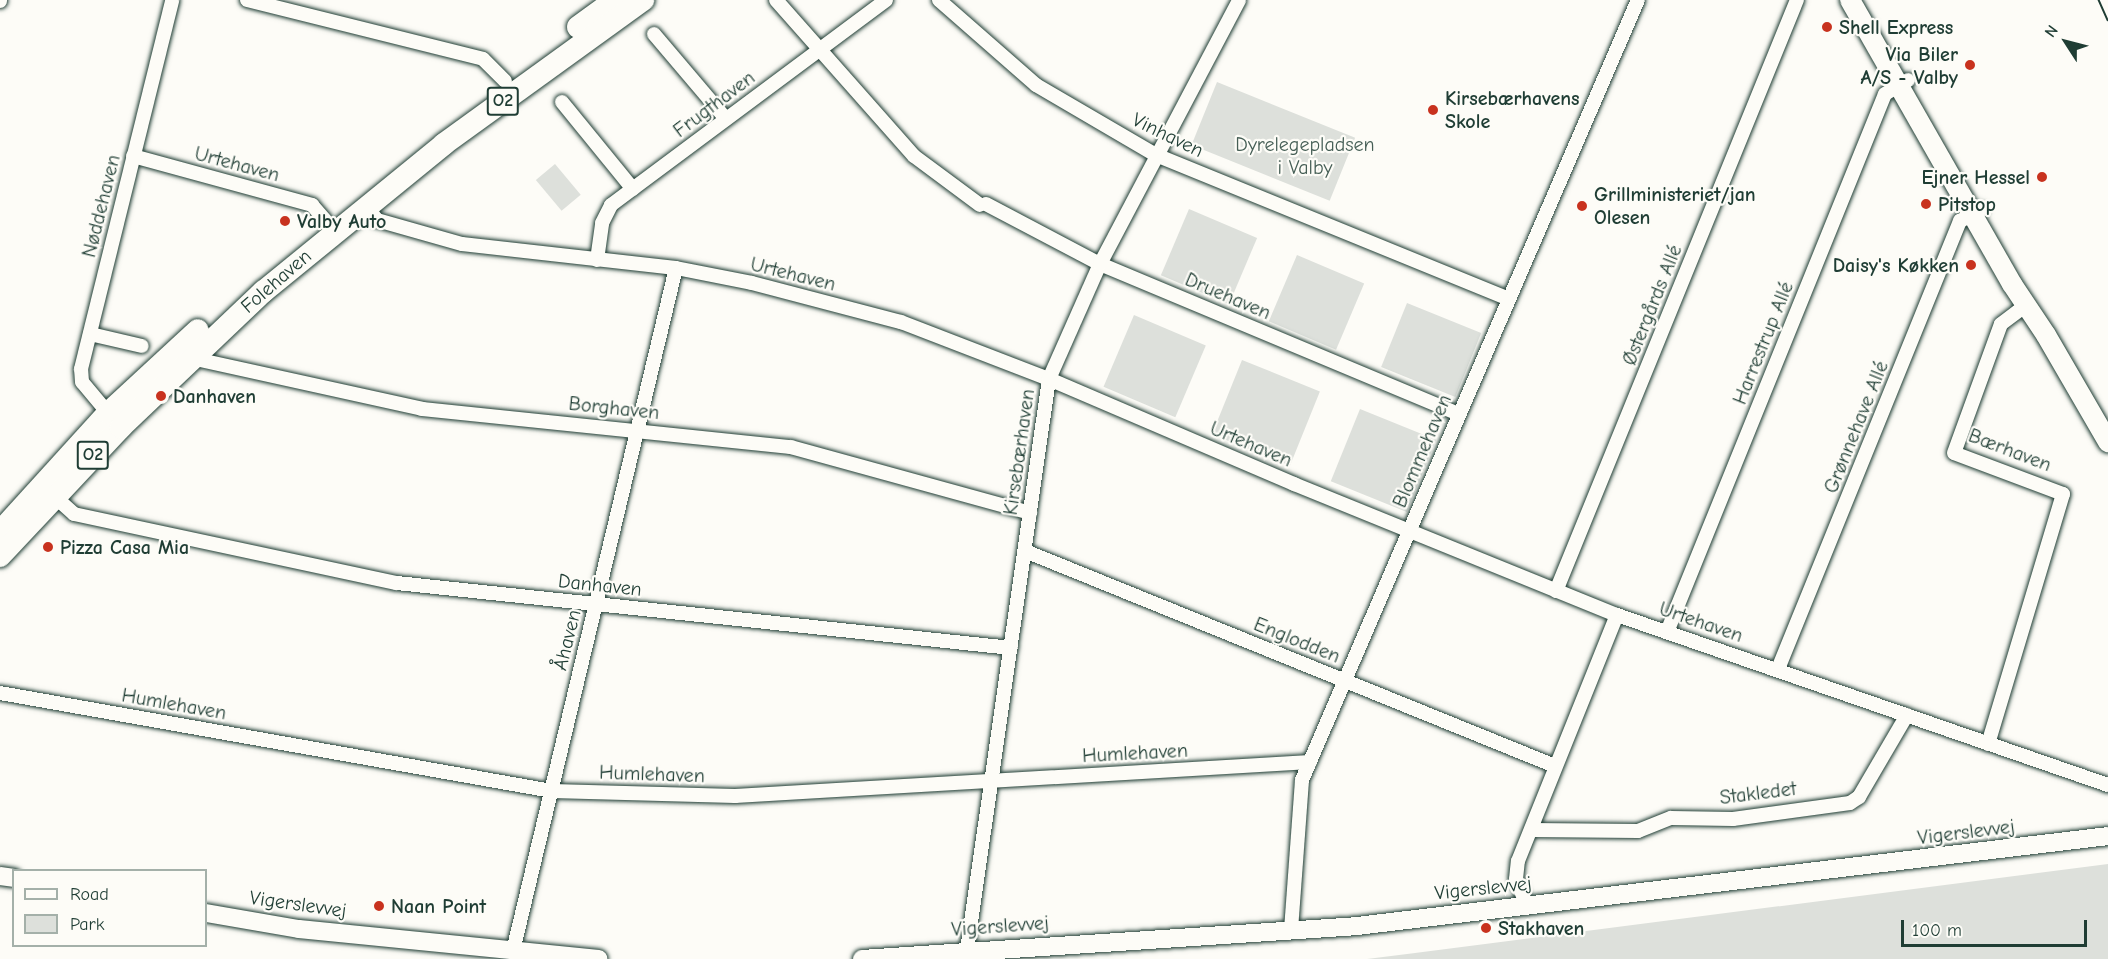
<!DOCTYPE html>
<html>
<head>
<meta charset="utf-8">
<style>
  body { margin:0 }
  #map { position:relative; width:2108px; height:959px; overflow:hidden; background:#fdfcf7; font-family:"Comic Neue",sans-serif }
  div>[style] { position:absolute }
  .green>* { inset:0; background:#dde0db; transform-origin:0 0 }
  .roads { filter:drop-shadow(0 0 2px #1f3d34) drop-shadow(0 0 2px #1f3d34) }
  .minor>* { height:14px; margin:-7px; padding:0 7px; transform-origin:7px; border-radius:7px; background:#fdfcf7 }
  .tertiary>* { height:18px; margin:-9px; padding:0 9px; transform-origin:9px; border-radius:9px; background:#fdfcf7 }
  .secondary>* { height:20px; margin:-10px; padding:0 10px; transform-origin:10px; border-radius:10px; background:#fdfcf7 }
  .primary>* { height:22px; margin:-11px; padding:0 11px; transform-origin:11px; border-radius:11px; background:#fdfcf7 }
  .tram>* { height:1.5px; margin:-0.75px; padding:0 0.75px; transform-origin:0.75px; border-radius:0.75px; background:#1f3d34 }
  .dots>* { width:16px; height:16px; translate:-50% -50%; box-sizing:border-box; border:3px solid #fdfcf7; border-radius:50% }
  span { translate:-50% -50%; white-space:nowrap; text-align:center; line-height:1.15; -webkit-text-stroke:4.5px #fdfcf7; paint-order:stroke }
  .shield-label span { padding:2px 4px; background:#fdfcf7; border:2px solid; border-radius:4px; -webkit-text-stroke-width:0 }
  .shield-label { font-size:18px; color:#1f3d34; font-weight:700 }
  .poi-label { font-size:20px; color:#1f3d34; font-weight:700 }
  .left { translate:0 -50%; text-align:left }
  .right { translate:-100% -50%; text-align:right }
  .street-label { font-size:20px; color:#1f3d34 }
  .park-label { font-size:20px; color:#455e55 }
  .legend { position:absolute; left:12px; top:869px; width:195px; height:78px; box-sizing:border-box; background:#fdfcf7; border:2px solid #a4b0a9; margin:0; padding:8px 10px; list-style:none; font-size:18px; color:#1f3d34 }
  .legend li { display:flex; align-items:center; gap:12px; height:30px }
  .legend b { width:30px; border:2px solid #a4b0a9 }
  .north { position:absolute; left:2036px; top:12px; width:60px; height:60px; -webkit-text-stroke:4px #fdfcf7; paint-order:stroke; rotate:306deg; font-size:16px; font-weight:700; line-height:24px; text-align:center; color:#1f3d34 }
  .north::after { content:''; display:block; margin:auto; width:21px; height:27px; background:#1f3d34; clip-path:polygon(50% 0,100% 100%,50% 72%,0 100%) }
  .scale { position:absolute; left:1901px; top:920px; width:186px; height:27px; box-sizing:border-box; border:3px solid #1f3d34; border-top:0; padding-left:8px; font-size:18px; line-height:21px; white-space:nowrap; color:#1f3d34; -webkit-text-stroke:4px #fdfcf7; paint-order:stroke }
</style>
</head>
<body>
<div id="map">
  <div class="green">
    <i style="left:1217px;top:82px;width:149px;height:68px;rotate:22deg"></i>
    <i style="left:555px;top:164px;width:40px;height:25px;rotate:50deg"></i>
    <i style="left:1189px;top:209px;width:74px;height:72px;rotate:23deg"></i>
    <i style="left:1297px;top:255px;width:73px;height:72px;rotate:23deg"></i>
    <i style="left:1407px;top:303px;width:80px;height:69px;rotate:22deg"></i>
    <i style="left:1134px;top:315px;width:78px;height:78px;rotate:23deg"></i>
    <i style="left:1242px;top:360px;width:84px;height:80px;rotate:22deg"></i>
    <i style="left:1360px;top:409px;width:82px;height:78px;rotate:22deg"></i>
    <i style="clip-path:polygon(2108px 864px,2108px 959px,1367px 959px,1415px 953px)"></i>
  </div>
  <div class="roads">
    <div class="minor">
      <i style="left:247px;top:0;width:243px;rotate:14deg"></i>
      <i style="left:483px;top:59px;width:31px;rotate:45deg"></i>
      <i style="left:776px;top:0;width:208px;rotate:48.5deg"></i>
      <i style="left:914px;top:156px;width:82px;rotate:36.6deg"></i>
      <i style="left:939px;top:0;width:129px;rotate:41.2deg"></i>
      <i style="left:1036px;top:85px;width:139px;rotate:30.3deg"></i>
      <i style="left:1156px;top:155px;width:380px;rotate:22.2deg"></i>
      <i style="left:0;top:1px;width:1px;rotate:-90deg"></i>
      <i style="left:654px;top:34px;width:111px;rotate:49.7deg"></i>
      <i style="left:562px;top:102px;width:112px;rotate:50.8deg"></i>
      <i style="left:133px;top:156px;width:186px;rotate:15.3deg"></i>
      <i style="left:312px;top:205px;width:20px;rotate:49deg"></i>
      <i style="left:986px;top:204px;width:129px;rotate:27.8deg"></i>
      <i style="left:1100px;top:264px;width:389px;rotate:22.7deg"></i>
      <i style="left:366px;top:206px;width:18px;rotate:52deg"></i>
      <i style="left:377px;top:220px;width:88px;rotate:15.8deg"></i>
      <i style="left:462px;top:244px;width:215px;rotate:6.4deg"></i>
      <i style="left:676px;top:268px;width:77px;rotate:11.2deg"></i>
      <i style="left:752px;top:283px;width:154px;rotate:14.7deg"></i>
      <i style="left:901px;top:322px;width:159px;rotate:21.1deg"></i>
      <i style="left:1049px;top:379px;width:267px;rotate:23.2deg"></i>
      <i style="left:1294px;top:484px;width:349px;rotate:22.1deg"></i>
      <i style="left:1617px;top:615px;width:520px;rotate:19.1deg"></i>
      <i style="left:597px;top:260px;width:37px;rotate:-82deg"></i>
      <i style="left:602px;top:223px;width:20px;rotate:-63deg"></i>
      <i style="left:611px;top:205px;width:343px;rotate:-36.7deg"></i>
      <i style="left:90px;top:334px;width:53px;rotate:13deg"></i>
      <i style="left:191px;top:358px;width:237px;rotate:12.4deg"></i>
      <i style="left:422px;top:409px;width:371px;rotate:5.9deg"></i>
      <i style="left:791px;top:447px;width:248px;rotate:15.4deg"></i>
      <i style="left:108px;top:413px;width:40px;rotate:-130deg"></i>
      <i style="left:82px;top:382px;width:13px;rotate:-94deg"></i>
      <i style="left:81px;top:369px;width:380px;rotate:-76.1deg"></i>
      <i style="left:54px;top:496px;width:27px;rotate:42deg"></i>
      <i style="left:74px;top:514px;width:330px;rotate:12.1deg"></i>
      <i style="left:397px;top:583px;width:617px;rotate:6.04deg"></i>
      <i style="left:1025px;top:551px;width:572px;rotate:22.08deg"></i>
      <i style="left:1556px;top:591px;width:638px;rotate:-67.82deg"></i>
      <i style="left:1667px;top:632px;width:580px;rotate:-67.94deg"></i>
      <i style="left:1885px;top:94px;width:27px;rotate:-31deg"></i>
      <i style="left:1778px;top:669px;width:484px;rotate:-67.9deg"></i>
      <i style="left:1960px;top:221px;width:24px;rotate:-28deg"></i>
      <i style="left:0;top:693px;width:561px;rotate:10.07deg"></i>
      <i style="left:552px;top:791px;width:183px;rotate:1.6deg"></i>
      <i style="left:735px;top:796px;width:576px;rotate:-3.38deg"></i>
      <i style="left:1988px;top:744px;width:261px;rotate:-73.3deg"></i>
      <i style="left:2063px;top:494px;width:116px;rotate:-159.4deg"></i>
      <i style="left:1954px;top:453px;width:137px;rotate:-70deg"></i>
      <i style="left:2001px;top:324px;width:31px;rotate:-37deg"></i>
      <i style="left:1531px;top:830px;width:107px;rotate:0.5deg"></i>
      <i style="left:1638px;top:831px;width:35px;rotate:-22deg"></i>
      <i style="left:1671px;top:818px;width:62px;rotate:0.9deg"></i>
      <i style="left:1733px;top:819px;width:118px;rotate:-7.8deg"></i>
      <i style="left:1850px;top:803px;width:11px;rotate:-34deg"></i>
      <i style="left:1859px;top:797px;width:95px;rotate:-59.7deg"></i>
      <i style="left:1527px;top:906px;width:29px;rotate:-112deg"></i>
      <i style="left:1516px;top:879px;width:18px;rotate:-84deg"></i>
      <i style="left:1518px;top:861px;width:265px;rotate:-68.1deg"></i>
      <i style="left:1291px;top:930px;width:150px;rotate:-85.8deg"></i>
      <i style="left:1302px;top:780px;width:849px;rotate:-66.7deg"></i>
      <i style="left:967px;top:950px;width:577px;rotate:-81.83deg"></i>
      <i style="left:1049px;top:379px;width:126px;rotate:-66.1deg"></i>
      <i style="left:1100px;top:264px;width:298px;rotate:-62.2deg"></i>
      <i style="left:513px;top:951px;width:702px;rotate:-76.58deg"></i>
    </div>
    <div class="tertiary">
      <i style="left:0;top:876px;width:14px;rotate:8deg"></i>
      <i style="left:206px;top:913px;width:94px;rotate:9.8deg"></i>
      <i style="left:299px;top:929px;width:301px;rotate:5.7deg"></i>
      <i style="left:862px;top:959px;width:496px;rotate:-3.8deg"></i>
      <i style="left:1357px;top:926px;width:756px;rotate:-6.83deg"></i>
    </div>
    <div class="secondary">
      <i style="left:1850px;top:0;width:327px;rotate:60.3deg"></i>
      <i style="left:2012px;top:284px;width:61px;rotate:56.3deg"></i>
      <i style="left:2046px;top:335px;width:124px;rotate:59.9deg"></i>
    </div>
    <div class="primary">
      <i style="left:578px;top:27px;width:46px;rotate:-36.1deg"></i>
      <i style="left:0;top:532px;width:161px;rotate:-47.8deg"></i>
      <i style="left:108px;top:413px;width:122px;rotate:-42.7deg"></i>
      <i style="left:0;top:556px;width:177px;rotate:-46.8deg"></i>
      <i style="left:121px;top:427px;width:197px;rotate:-43.6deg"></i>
      <i style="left:264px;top:291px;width:232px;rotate:-39.2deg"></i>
      <i style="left:444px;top:144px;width:246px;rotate:-35.9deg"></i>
    </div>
  </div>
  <div class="tram">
    <i style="left:2099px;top:0;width:22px;rotate:66deg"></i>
  </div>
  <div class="dots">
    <i style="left:1827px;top:27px;background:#c8321e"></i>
    <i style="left:1970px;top:65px;background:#c8321e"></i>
    <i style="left:1433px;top:110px;background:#c8321e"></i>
    <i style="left:2042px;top:177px;background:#c8321e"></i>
    <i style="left:1926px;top:204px;background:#c8321e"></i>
    <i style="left:1582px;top:206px;background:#c8321e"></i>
    <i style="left:285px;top:221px;background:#c8321e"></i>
    <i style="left:1971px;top:265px;background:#c8321e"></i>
    <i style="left:161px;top:396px;background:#c8321e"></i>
    <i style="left:48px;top:547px;background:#c8321e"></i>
    <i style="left:379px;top:906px;background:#c8321e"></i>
    <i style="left:1486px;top:928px;background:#c8321e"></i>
  </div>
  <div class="shield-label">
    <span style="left:503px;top:101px">O2</span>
    <span style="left:93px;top:455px">O2</span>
  </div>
  <div class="poi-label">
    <span class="left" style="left:1839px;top:27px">Shell Express</span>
    <span class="right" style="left:1958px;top:66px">Via Biler<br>A/S - Valby</span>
    <span class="left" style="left:1445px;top:110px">Kirsebærhavens<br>Skole</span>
    <span class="right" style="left:2030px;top:177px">Ejner Hessel</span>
    <span class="left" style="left:1594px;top:206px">Grillministeriet/jan<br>Olesen</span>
    <span class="left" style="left:1938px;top:204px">Pitstop</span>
    <span class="left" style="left:297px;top:221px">Valby Auto</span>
    <span class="right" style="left:1959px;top:265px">Daisy's Køkken</span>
    <span class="left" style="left:173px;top:396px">Danhaven</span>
    <span class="left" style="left:60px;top:547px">Pizza Casa Mia</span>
    <span class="left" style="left:391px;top:906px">Naan Point</span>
    <span class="left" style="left:1498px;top:928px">Stakhaven</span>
  </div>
  <div class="street-label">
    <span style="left:714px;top:104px;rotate:-37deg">Frugthaven</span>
    <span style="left:1168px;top:135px;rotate:26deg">Vinhaven</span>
    <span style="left:237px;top:164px;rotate:15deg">Urtehaven</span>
    <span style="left:101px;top:206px;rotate:-76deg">Nøddehaven</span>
    <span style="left:793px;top:274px;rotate:14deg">Urtehaven</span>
    <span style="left:276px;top:281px;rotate:-41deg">Folehaven</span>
    <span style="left:1228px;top:296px;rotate:23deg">Druehaven</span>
    <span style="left:1652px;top:305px;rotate:-68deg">Østergårds Allé</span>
    <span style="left:1763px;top:343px;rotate:-68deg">Harrestrup Allé</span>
    <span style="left:614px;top:408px;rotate:6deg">Borghaven</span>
    <span style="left:1856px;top:427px;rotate:-68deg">Grønnehave Allé</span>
    <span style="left:1251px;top:444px;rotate:23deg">Urtehaven</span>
    <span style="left:2010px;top:450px;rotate:21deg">Bærhaven</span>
    <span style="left:1422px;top:451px;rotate:-67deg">Blommehaven</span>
    <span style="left:1019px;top:452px;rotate:-82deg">Kirsebærhaven</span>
    <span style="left:600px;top:585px;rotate:6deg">Danhaven</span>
    <span style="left:1701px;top:622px;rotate:19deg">Urtehaven</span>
    <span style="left:567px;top:640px;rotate:-76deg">Åhaven</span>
    <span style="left:1297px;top:640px;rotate:22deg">Englodden</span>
    <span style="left:174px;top:704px;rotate:10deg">Humlehaven</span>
    <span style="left:1135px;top:753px;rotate:-3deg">Humlehaven</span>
    <span style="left:652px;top:774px;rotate:2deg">Humlehaven</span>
    <span style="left:1758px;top:793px;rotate:-7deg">Stakledet</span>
    <span style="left:1966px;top:832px;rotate:-7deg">Vigerslevvej</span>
    <span style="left:1483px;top:888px;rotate:-6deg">Vigerslevvej</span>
    <span style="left:298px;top:904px;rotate:8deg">Vigerslevvej</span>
    <span style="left:1000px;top:926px;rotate:-4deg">Vigerslevvej</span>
  </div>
  <div class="park-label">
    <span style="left:1305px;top:156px">Dyrelegepladsen<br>i Valby</span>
  </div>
  <ul class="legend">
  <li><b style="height:8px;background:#fdfcf7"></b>Road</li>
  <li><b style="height:16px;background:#dde0db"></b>Park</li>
  </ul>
  <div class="north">N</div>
  <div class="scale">100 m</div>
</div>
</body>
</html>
